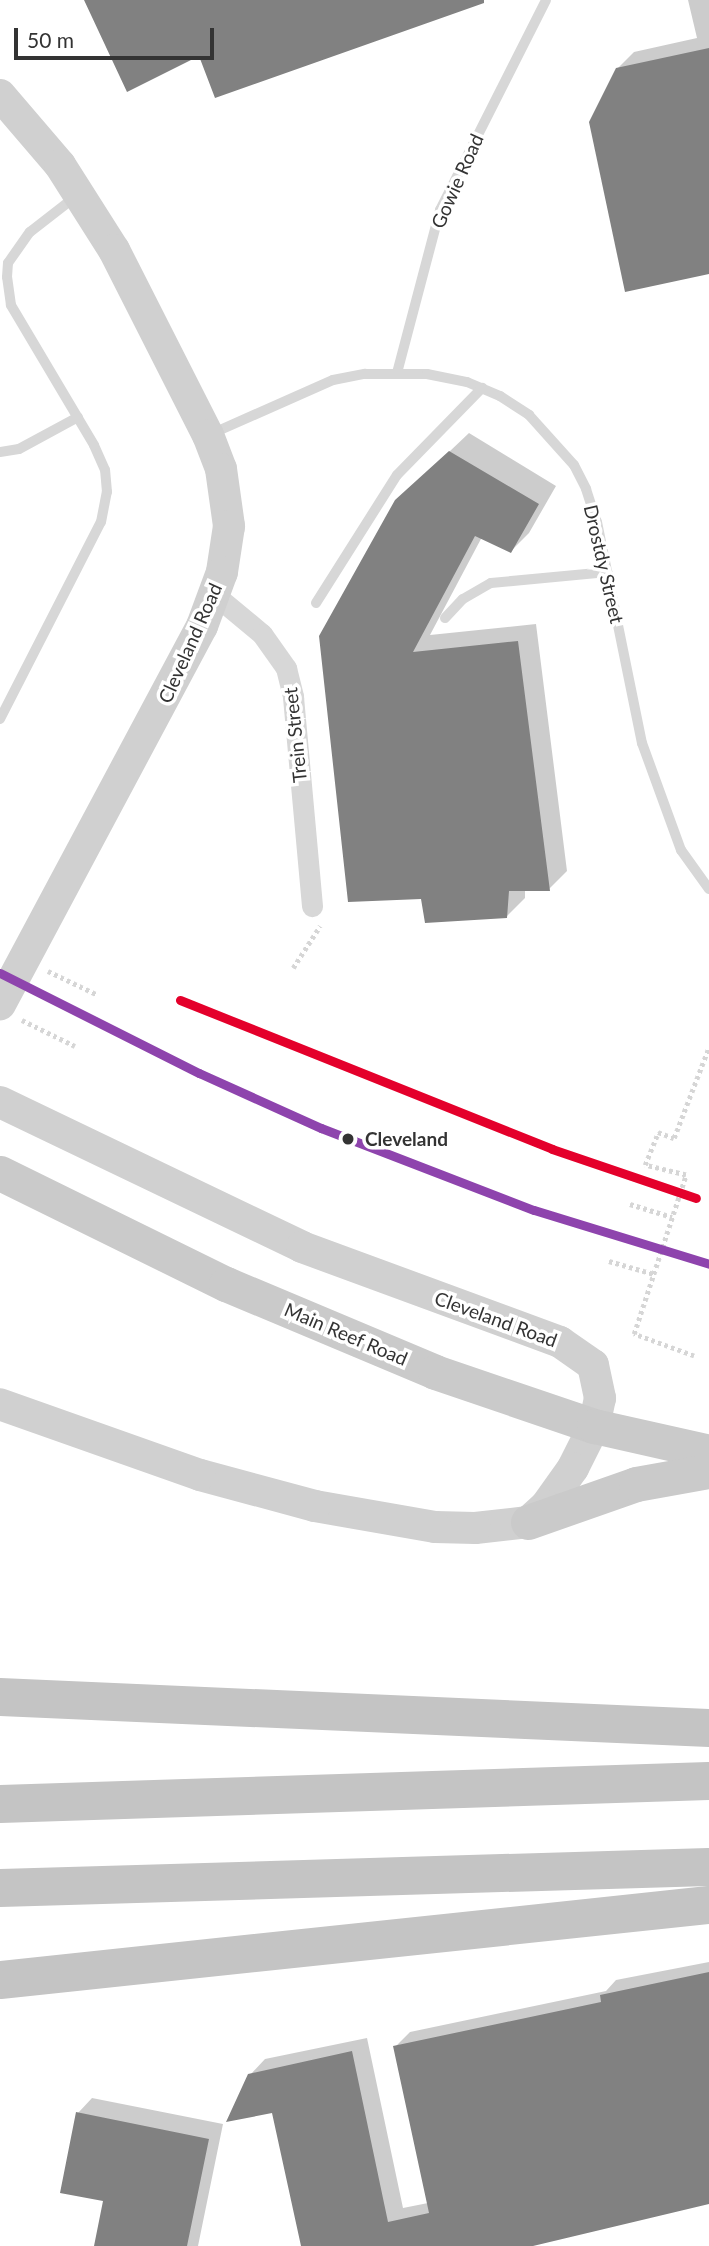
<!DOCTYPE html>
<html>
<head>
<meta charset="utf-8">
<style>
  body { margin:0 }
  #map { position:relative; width:709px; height:2246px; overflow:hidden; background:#fff; font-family:Lato,sans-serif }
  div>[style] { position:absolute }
  .shadow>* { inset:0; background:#0003 }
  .building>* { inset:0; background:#818181 }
  .path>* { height:4.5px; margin-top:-2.25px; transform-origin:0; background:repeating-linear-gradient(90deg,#d6d6d6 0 3.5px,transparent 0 7px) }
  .lane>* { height:10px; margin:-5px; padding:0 5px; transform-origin:5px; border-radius:5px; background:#d7d7d7 }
  .street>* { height:21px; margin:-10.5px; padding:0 10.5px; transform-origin:10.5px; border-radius:10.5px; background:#d7d7d7 }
  .secondary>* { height:32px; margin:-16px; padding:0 16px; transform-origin:16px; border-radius:16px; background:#d0d0d0 }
  .primary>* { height:35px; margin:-17.5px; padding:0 17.5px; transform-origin:17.5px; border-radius:17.5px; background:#cacaca }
  .highway>* { height:38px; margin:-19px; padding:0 19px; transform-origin:19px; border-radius:19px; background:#c4c4c4 }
  .rail-1>* { height:9px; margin:-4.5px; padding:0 4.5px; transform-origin:4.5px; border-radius:4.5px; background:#8e44ad }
  .rail-2>* { height:9px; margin:-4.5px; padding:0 4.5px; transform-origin:4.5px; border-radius:4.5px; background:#e4002b }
  .dots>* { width:19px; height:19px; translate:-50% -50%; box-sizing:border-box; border:4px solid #fff; border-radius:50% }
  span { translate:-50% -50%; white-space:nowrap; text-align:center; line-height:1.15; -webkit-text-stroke:7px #fff; paint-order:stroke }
  .street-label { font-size:19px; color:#333 }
  .stop-label { font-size:19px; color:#333; font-weight:700 }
  .left { translate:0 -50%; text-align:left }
  .scale { position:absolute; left:14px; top:28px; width:200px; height:32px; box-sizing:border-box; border:4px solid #333; border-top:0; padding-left:9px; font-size:21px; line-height:24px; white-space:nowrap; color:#333; -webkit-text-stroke:5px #fff; paint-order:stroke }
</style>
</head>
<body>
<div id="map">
  <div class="shadow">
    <i style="clip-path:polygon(688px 0,709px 0,709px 272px,617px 69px,634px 52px,697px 38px)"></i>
    <i style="clip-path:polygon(469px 433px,556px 486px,529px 533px,511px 551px,482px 537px,430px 635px,536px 624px,567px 871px,549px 889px,525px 889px,525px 898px,506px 917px,422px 898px,350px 900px,411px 488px)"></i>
    <i style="clip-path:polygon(709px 1962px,709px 2202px,525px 2246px,302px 2246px,274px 2111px,250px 2075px,265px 2059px,367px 2038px,403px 2208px,428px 2203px,395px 2047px,410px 2032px,606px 1991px,616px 1980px)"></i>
    <i style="clip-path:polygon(92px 2098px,223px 2124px,198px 2246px,102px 2246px,105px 2200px,78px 2113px)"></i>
  </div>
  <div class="building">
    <i style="clip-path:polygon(84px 0,484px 0,484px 3px,215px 98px,199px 56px,127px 92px)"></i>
    <i style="clip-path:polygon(709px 48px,709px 274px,625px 292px,589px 122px,616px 68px)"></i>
    <i style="clip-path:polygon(449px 451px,539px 504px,511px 553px,475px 536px,413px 652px,518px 641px,550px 891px,509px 891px,507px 918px,425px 923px,421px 899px,348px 902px,319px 636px,395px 500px)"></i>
    <i style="clip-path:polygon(709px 1972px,709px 2204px,533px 2246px,301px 2246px,272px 2113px,226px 2122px,248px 2074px,352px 2051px,388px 2222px,429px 2213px,393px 2046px,601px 2002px,600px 1995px)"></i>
    <i style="clip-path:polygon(76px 2112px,209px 2139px,187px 2246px,94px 2246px,103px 2201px,60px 2193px)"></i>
  </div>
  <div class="path">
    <i style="left:293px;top:968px;width:50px;rotate:-57.3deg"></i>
    <i style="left:48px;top:971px;width:55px;rotate:25.6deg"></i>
    <i style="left:22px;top:1020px;width:59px;rotate:26.1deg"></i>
    <i style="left:630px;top:1204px;width:44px;rotate:17.2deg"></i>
    <i style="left:609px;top:1261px;width:47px;rotate:16.1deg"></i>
    <i style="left:694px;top:1356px;width:64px;rotate:-159.9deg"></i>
    <i style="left:634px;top:1334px;width:167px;rotate:-71.9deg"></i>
    <i style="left:686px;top:1175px;width:42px;rotate:-166.3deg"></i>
    <i style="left:645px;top:1165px;width:35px;rotate:-68deg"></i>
    <i style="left:658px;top:1132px;width:17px;rotate:21deg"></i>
    <i style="left:674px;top:1138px;width:97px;rotate:-69deg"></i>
  </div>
  <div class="lane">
    <i style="left:397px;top:373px;width:169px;rotate:-75.2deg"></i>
    <i style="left:440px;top:210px;width:235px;rotate:-63.2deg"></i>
    <i style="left:211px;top:434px;width:133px;rotate:-23.9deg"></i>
    <i style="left:333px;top:380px;width:33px;rotate:-11deg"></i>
    <i style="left:365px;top:374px;width:62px"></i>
    <i style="left:427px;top:374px;width:41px;rotate:11.3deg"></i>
    <i style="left:467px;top:382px;width:36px;rotate:23deg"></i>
    <i style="left:500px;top:396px;width:35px;rotate:33deg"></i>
    <i style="left:529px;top:415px;width:67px;rotate:48deg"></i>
    <i style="left:574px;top:465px;width:27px;rotate:63deg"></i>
    <i style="left:586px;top:489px;width:35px;rotate:72deg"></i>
    <i style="left:597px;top:522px;width:226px;rotate:78.5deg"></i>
    <i style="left:642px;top:743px;width:114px;rotate:70deg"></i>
    <i style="left:681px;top:850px;width:48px;rotate:54.3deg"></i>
    <i style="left:0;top:452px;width:19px;rotate:-9deg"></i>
    <i style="left:19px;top:449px;width:67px;rotate:-28.5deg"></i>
    <i style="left:316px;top:603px;width:151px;rotate:-57.7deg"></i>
    <i style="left:397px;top:475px;width:122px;rotate:-45.7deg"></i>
    <i style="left:445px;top:618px;width:26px;rotate:-47deg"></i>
    <i style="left:463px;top:599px;width:32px;rotate:-30deg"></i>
    <i style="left:491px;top:583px;width:117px;rotate:-5.4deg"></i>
    <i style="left:0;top:719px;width:221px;rotate:-62.9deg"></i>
    <i style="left:101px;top:522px;width:31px;rotate:-79deg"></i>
    <i style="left:107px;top:492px;width:22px;rotate:-95deg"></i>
    <i style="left:105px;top:470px;width:27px;rotate:-114deg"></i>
    <i style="left:94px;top:445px;width:163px;rotate:-120.7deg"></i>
    <i style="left:11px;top:305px;width:28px;rotate:-98deg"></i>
    <i style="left:7px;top:277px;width:14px;rotate:-86deg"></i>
    <i style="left:8px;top:263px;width:38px;rotate:-55deg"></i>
    <i style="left:30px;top:232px;width:57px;rotate:-37.9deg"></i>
  </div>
  <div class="street">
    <i style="left:215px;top:595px;width:61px;rotate:39.7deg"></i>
    <i style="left:262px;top:634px;width:42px;rotate:54.8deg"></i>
    <i style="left:286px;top:668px;width:30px;rotate:76deg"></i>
    <i style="left:293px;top:697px;width:210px;rotate:84.8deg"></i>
  </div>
  <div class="secondary">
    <i style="left:0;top:95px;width:92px;rotate:49.4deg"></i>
    <i style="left:60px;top:165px;width:101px;rotate:57.6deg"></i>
    <i style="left:114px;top:250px;width:208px;rotate:63.1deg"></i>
    <i style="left:208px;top:435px;width:36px;rotate:69deg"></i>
    <i style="left:221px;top:469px;width:58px;rotate:82deg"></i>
    <i style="left:229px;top:526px;width:47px;rotate:98.7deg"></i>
    <i style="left:222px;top:572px;width:58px;rotate:110.3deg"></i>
    <i style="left:202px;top:626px;width:429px;rotate:118.1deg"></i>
    <i style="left:0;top:1102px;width:335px;rotate:25.6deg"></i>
    <i style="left:302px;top:1247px;width:275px;rotate:20.2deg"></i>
    <i style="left:560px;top:1342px;width:40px;rotate:34.9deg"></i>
    <i style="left:593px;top:1365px;width:34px;rotate:78deg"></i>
    <i style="left:600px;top:1398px;width:29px;rotate:102deg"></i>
    <i style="left:594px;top:1426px;width:47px;rotate:116.6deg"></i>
    <i style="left:573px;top:1468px;width:47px;rotate:125.4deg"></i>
    <i style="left:546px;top:1506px;width:24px;rotate:138deg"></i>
    <i style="left:528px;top:1522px;width:53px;rotate:173.5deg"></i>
    <i style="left:475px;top:1528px;width:40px;rotate:-178.6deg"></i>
    <i style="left:435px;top:1527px;width:122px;rotate:-170.1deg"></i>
    <i style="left:315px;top:1506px;width:119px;rotate:-164.9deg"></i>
    <i style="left:200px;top:1475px;width:212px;rotate:-160.5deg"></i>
  </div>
  <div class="primary">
    <i style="left:0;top:1173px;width:252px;rotate:26.2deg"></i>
    <i style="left:226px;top:1284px;width:227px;rotate:22.8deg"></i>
    <i style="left:435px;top:1372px;width:168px;rotate:18.8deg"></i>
    <i style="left:594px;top:1426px;width:118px;rotate:12.7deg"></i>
    <i style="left:528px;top:1522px;width:114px;rotate:-19.4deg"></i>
    <i style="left:636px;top:1484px;width:74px;rotate:-10.1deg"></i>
  </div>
  <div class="highway">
    <i style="left:0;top:1697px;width:710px;rotate:2.5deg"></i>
    <i style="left:0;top:1804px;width:709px;rotate:-1.86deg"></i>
    <i style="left:0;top:1888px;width:709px;rotate:-1.7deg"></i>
    <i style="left:0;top:1980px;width:713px;rotate:-6.04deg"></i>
  </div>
  <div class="rail-1">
    <i style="left:0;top:973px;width:223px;rotate:26.7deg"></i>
    <i style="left:199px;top:1073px;width:134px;rotate:24.3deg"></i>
    <i style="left:321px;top:1128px;width:228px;rotate:21.1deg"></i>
    <i style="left:534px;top:1210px;width:183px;rotate:17.1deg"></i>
  </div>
  <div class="rail-2">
    <i style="left:180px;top:1000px;width:401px;rotate:21.8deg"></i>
    <i style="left:552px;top:1149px;width:152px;rotate:18.8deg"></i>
  </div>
  <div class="dots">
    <i style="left:348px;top:1139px;background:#333"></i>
  </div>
  <div class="street-label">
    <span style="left:457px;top:181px;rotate:-66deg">Gowie Road</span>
    <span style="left:604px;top:564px;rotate:77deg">Drostdy Street</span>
    <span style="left:190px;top:643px;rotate:-66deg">Cleveland Road</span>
    <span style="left:295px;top:735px;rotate:-96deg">Trein Street</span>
    <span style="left:496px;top:1319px;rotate:20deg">Cleveland Road</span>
    <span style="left:346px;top:1334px;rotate:23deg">Main Reef Road</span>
  </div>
  <div class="stop-label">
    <span class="left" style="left:365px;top:1139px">Cleveland</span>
  </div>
  <div class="scale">50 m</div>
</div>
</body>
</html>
